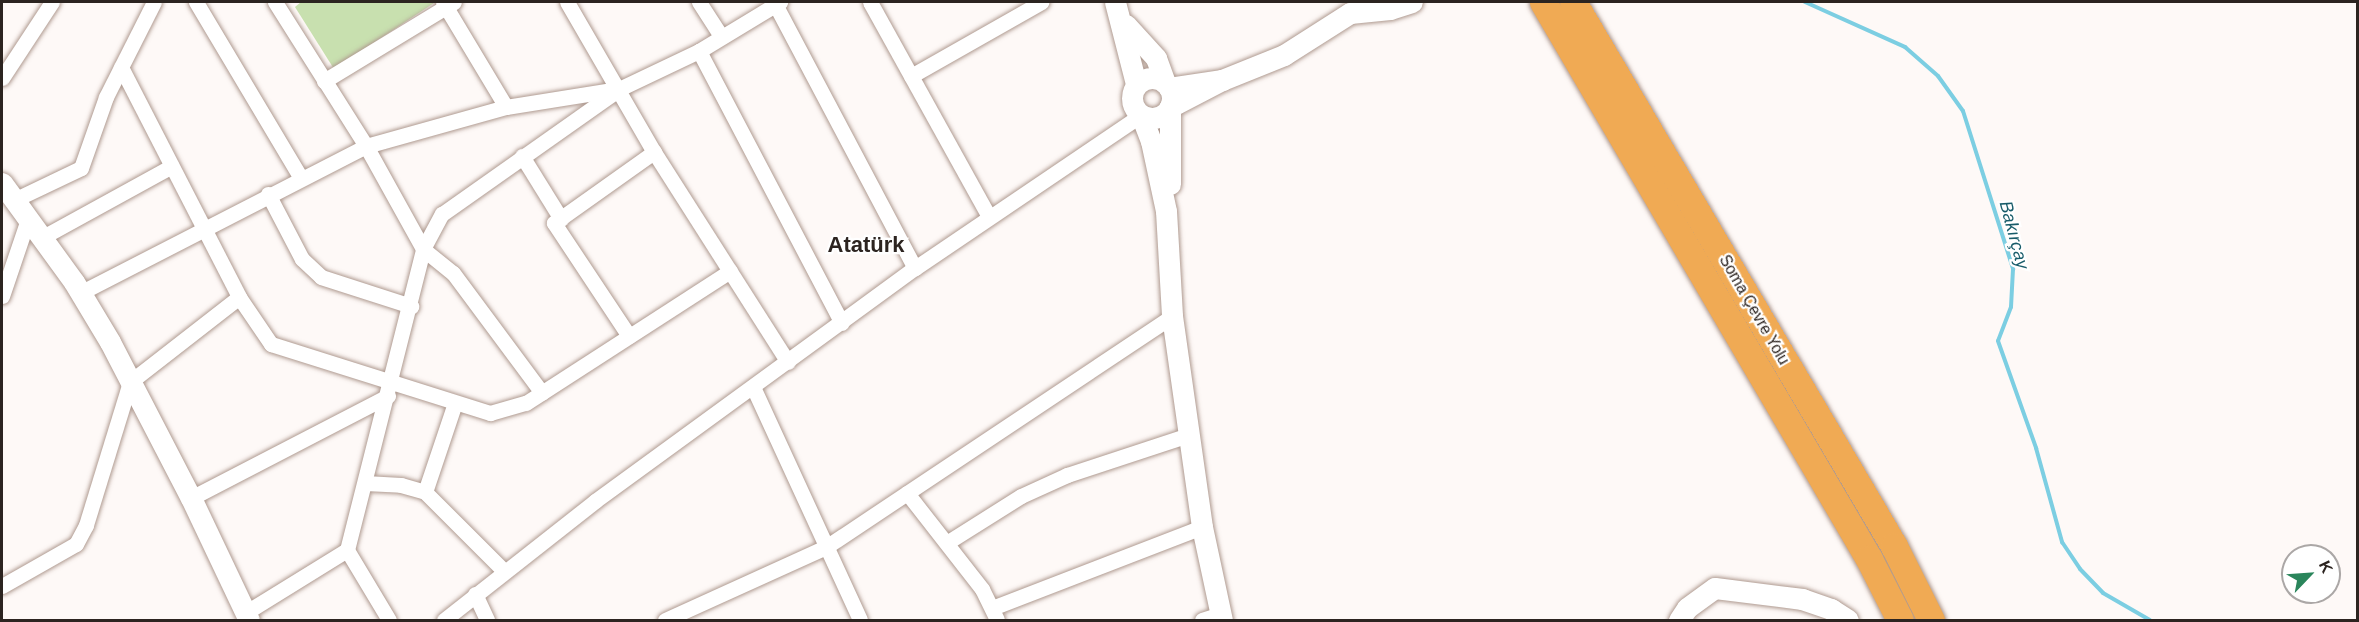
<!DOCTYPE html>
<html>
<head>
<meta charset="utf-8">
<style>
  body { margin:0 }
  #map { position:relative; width:2359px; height:622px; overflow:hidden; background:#fef9f7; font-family:Arial,sans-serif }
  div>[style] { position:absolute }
  .green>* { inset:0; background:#c8e0af }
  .stream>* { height:4px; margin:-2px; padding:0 2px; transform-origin:2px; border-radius:2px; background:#7ccee2 }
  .roads { filter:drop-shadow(0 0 2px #af9a90) drop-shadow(0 0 2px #af9a90) }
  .street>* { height:15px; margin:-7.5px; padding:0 7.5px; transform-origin:7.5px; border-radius:7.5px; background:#fff }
  .secondary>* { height:21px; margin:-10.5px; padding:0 10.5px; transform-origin:10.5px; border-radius:10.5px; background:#fff }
  .secondary>.ring { margin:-10.5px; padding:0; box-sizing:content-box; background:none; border:21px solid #fff; border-radius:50% }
  .highway>* { height:27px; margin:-13.5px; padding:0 13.5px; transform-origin:13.5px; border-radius:13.5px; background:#f0aa54 }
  span { translate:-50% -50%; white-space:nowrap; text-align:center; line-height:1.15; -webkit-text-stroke:4.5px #fff; paint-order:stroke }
  .street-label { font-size:16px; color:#2c2420 }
  .water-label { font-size:18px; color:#185c6a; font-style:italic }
  .district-label { font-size:22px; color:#2c2420; font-weight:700 }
  .frame { position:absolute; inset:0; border:3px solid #2c2420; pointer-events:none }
  .north { position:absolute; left:2281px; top:544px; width:60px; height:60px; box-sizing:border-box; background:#fff; border:2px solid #aba7a6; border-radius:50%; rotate:65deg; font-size:16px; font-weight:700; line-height:24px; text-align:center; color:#2c2420 }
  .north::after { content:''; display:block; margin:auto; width:21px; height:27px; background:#2a855b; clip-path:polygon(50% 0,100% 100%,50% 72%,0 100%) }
</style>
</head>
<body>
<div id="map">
  <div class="green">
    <i style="clip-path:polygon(301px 2px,433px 2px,434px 3px,334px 69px,295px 7px)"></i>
  </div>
  <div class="stream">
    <i style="left:1805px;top:2px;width:110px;rotate:24.2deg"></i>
    <i style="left:1905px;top:47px;width:44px;rotate:41.3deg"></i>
    <i style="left:1938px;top:76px;width:43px;rotate:54.5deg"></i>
    <i style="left:1963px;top:111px;width:166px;rotate:72.4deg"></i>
    <i style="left:2013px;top:269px;width:38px;rotate:93deg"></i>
    <i style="left:2011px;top:307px;width:36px;rotate:111deg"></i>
    <i style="left:1998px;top:341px;width:114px;rotate:70.4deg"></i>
    <i style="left:2036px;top:448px;width:98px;rotate:74.5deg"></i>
    <i style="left:2062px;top:542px;width:32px;rotate:56deg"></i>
    <i style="left:2080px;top:569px;width:33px;rotate:46deg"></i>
    <i style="left:2103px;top:593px;width:54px;rotate:29.9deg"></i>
  </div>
  <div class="roads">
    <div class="street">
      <i style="left:196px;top:2px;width:205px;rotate:59.2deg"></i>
      <i style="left:275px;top:2px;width:170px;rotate:57.7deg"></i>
      <i style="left:366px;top:146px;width:145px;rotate:-15.6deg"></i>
      <i style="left:506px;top:107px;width:122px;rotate:-121deg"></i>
      <i style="left:567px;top:2px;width:173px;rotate:59.9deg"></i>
      <i style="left:654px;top:152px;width:249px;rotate:57.5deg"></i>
      <i style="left:699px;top:2px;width:40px;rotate:57.1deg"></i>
      <i style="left:870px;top:2px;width:244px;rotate:61deg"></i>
      <i style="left:775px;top:4px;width:299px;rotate:62.1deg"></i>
      <i style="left:699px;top:51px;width:307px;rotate:62.3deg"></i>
      <i style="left:121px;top:67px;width:259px;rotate:62.8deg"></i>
      <i style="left:239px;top:297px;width:57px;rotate:55.8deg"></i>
      <i style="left:271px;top:344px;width:230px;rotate:17.5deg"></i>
      <i style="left:490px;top:413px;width:37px;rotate:-16deg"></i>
      <i style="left:526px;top:403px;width:243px;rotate:-32.9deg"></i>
      <i style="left:911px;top:76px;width:150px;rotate:-29.6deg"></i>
      <i style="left:2px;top:78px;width:91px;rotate:-56.7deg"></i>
      <i style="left:324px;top:81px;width:152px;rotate:-31.3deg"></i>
      <i style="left:506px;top:107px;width:114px;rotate:-9.1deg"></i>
      <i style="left:619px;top:89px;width:89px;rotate:-25.4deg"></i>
      <i style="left:699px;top:51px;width:95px;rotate:-31.2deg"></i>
      <i style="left:522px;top:156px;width:74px;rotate:58.2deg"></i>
      <i style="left:268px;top:194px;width:73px;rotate:62.4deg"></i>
      <i style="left:302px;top:259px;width:26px;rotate:43deg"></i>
      <i style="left:321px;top:277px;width:95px;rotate:17.9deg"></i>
      <i style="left:14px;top:200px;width:74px;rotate:-25.5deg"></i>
      <i style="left:81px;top:168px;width:75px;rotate:-70.6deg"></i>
      <i style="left:106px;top:97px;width:106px;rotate:-63.2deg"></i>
      <i style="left:41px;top:238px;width:149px;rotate:-28.8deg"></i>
      <i style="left:80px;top:293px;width:322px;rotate:-27.2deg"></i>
      <i style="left:366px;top:146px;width:118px;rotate:61deg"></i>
      <i style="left:423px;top:249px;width:38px;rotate:39deg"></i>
      <i style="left:453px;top:273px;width:149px;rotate:53.4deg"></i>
      <i style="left:2px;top:296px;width:81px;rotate:-71.3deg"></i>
      <i style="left:629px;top:336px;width:136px;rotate:-123.6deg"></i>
      <i style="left:554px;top:223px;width:123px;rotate:-35.4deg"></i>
      <i style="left:753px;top:387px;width:256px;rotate:65.3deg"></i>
      <i style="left:365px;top:483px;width:36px;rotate:3deg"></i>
      <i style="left:401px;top:485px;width:25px;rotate:16deg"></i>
      <i style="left:425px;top:492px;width:110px;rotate:45deg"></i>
      <i style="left:425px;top:492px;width:94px;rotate:-71.4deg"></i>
      <i style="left:907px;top:493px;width:122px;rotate:52deg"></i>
      <i style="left:982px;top:589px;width:34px;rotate:64deg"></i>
      <i style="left:191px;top:498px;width:222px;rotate:-27.4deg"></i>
      <i style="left:948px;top:542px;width:86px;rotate:-32.2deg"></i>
      <i style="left:1021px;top:496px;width:51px;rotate:-24.5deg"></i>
      <i style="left:1067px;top:475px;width:128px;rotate:-18.2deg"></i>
      <i style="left:2px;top:586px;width:85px;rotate:-29.6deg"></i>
      <i style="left:76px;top:544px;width:21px;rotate:-62deg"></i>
      <i style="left:86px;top:525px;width:150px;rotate:-72.9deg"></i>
      <i style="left:130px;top:382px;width:138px;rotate:-37.9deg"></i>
      <i style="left:475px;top:594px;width:29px;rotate:65deg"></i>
      <i style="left:992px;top:608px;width:225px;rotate:-21.1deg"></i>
      <i style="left:245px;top:613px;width:120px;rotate:-31.7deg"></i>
      <i style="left:389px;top:620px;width:82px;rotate:-121deg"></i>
      <i style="left:347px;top:550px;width:310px;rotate:-75.8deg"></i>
      <i style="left:423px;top:249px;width:40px;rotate:-62deg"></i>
      <i style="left:442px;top:214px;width:217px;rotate:-35.2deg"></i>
      <i style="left:444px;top:620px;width:192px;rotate:-38.2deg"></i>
      <i style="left:595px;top:501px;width:396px;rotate:-36.1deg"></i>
      <i style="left:915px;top:268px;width:273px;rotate:-34.1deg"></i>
      <i style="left:665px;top:620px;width:177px;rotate:-24.4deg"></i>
      <i style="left:826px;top:547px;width:416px;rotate:-33.7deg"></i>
      <i style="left:1202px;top:620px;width:19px;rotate:-18deg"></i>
    </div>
    <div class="secondary">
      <i style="left:1115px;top:2px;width:85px;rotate:75.6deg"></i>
      <i style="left:1126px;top:25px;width:45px;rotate:47.7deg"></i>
      <i style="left:1156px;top:58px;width:27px;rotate:70deg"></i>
      <i class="ring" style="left:1132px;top:78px;width:19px;height:19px"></i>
      <i style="left:1222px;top:80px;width:67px;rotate:-22deg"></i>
      <i style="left:1284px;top:55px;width:78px;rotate:-32.5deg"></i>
      <i style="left:1350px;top:13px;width:40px;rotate:-5.7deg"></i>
      <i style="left:1390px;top:9px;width:23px;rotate:-18deg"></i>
      <i style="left:1169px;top:88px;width:54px;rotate:-8.6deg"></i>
      <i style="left:1222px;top:80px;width:59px;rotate:152.6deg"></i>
      <i style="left:1170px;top:107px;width:77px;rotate:90deg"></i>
      <i style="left:1141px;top:115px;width:28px;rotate:69deg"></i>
      <i style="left:1151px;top:141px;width:72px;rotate:77.9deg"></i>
      <i style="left:1166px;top:211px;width:105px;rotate:86.7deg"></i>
      <i style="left:1172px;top:316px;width:213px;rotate:81.9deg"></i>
      <i style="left:1202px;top:527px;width:95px;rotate:77.9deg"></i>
      <i style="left:2px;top:183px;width:122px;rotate:54deg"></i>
      <i style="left:74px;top:282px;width:70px;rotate:59deg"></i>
      <i style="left:110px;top:342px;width:176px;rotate:62.6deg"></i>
      <i style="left:191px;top:498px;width:135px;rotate:64.6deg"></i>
      <i style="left:1679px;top:620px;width:14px;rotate:-56deg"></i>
      <i style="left:1687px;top:608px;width:34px;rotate:-36deg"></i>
      <i style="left:1715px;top:588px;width:88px;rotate:7.2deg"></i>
      <i style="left:1802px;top:599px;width:31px;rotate:19deg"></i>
      <i style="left:1831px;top:609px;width:20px;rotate:33deg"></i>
    </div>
    <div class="highway">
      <i style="left:1543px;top:2px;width:645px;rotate:59.66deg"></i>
      <i style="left:1869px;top:559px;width:68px;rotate:63.1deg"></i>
      <i style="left:1573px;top:2px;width:632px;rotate:59.46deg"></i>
      <i style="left:1894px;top:546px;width:83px;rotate:63.4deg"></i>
    </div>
  </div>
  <div class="street-label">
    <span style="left:1754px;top:310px;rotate:60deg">Soma Çevre Yolu</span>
  </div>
  <div class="water-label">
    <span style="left:2014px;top:235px;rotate:75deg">Bakırçay</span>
  </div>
  <div class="district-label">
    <span style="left:866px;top:245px">Atatürk</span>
  </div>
  <div class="frame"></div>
  <div class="north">K</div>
</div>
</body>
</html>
